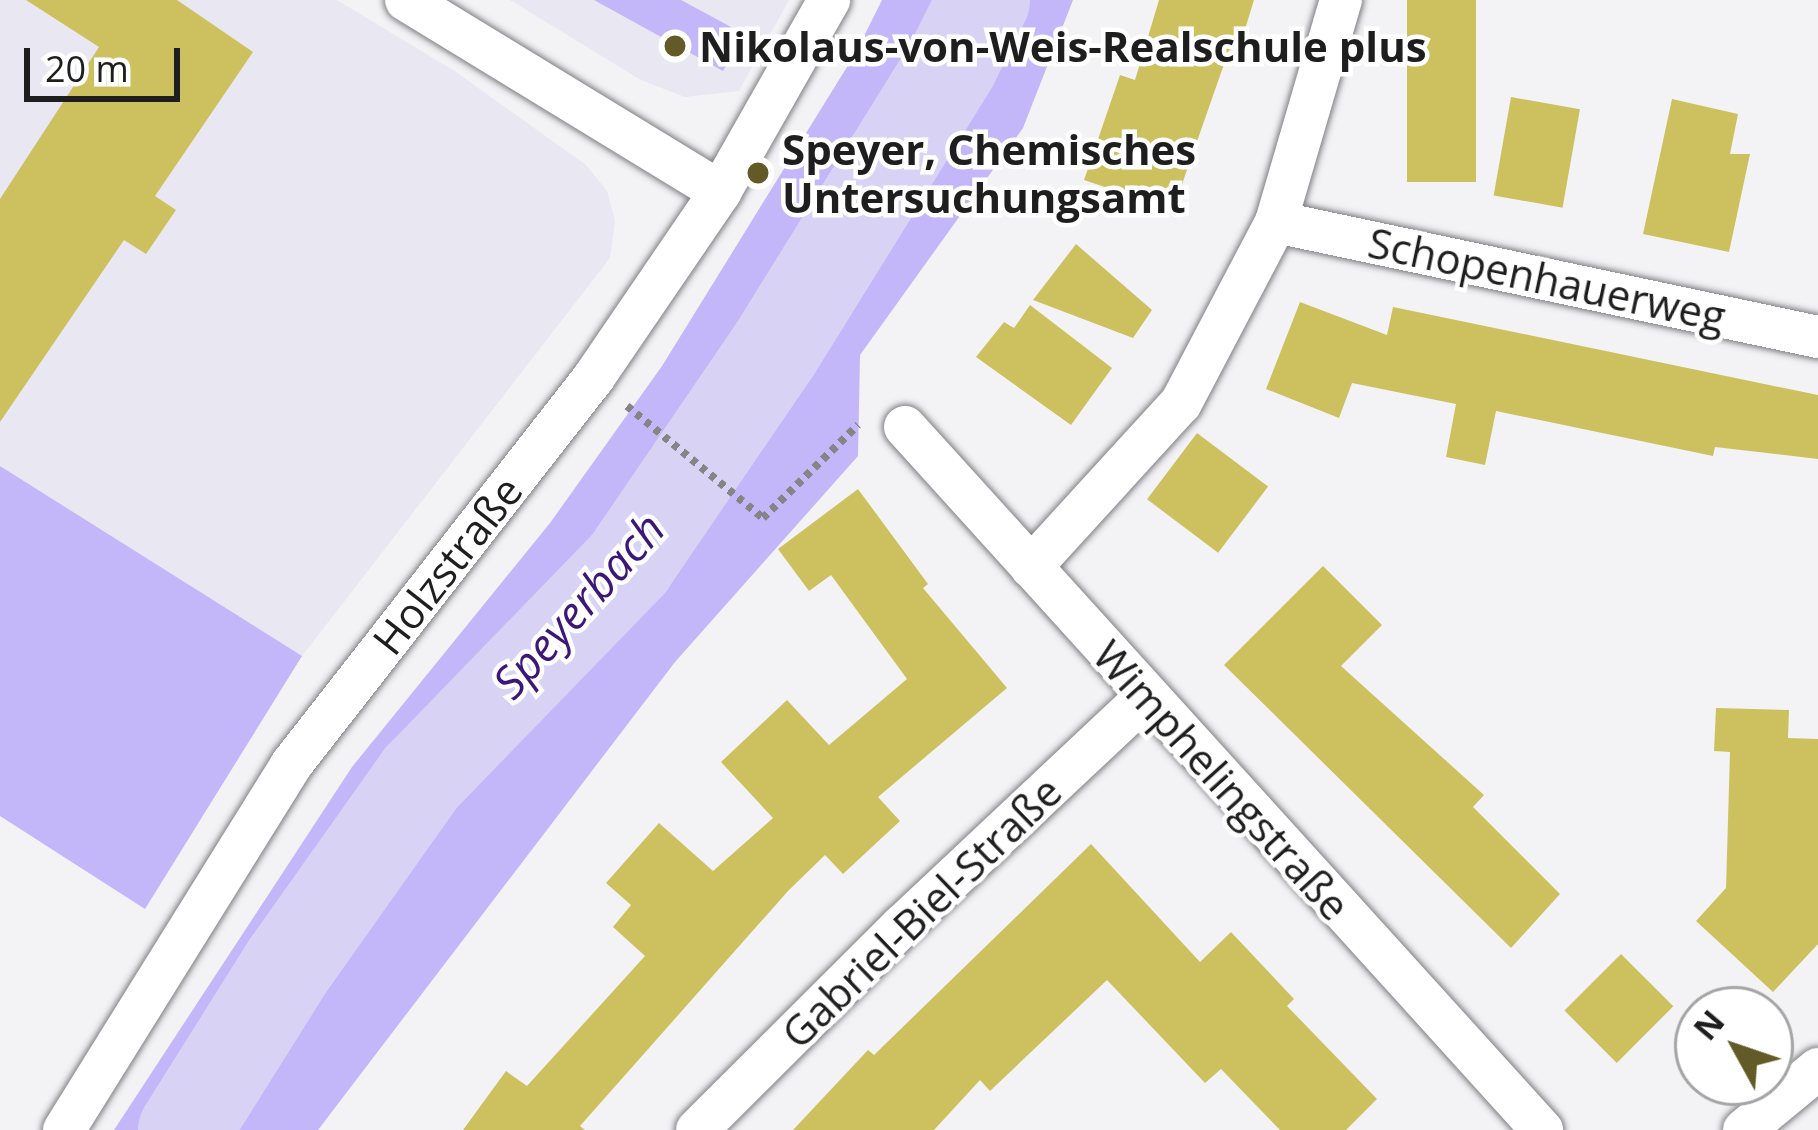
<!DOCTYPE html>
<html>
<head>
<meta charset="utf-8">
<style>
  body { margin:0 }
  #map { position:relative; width:1818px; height:1130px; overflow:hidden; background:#f3f3f6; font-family:"Open Sans",sans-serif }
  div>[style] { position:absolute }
  .built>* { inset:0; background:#e8e7f2 }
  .green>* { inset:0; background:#c3b6f9 }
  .river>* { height:93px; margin:-46.5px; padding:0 46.5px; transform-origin:46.5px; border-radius:46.5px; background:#d8d2f5 }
  .building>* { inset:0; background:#cdc15f; transform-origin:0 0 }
  .path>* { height:8px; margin-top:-4px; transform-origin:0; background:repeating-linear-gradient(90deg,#858587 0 6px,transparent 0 12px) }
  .roads { filter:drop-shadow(0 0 3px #807f83) drop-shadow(0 0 3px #807f83) }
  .street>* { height:42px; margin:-21px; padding:0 21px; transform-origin:21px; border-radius:21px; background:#fff }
  .dots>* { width:33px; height:33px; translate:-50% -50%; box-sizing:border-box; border:6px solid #fff; border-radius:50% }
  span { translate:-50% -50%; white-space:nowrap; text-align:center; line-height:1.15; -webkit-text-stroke:9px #fff; paint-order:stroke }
  .poi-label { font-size:42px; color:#1e1e1f; font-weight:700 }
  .left { translate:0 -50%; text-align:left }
  .street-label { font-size:42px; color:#1e1e1f }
  .water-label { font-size:45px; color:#3c1778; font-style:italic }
  .north { position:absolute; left:1674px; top:986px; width:120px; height:120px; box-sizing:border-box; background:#fff; border:3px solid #a5a5a5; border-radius:50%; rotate:310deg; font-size:33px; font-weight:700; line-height:48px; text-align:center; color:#1e1e1f }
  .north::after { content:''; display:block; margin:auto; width:42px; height:54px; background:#625b28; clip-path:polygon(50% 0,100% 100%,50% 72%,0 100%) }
  .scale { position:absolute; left:24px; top:48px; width:156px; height:54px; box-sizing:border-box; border:6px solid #1e1e1f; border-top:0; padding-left:15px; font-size:36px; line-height:42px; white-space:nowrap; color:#1e1e1f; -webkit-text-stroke:9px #fff; paint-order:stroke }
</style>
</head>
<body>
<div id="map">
  <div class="built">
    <i style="clip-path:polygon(0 0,337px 0,456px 72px,586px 165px,607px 191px,615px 221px,610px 258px,302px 656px,0 466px)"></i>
    <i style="clip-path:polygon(510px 0,789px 0,739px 91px,685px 97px,641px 80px)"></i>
  </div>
  <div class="green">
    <i style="clip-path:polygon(594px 0,681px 0,744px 34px,723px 71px)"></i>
    <i style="clip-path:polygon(882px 0,1073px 0,1023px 128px,860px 355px,858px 456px,675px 662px,318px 1130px,114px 1130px,352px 767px,550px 523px,662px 366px,855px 54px)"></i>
    <i style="clip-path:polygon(0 466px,302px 656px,145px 909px,0 816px)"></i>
  </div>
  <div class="river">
    <i style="left:184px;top:1130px;width:194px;rotate:-57.9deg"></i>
    <i style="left:287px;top:966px;width:232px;rotate:-54.7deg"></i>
    <i style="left:421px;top:777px;width:299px;rotate:-45.9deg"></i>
    <i style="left:629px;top:562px;width:259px;rotate:-55.7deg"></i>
    <i style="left:775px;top:348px;width:336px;rotate:-58.2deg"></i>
    <i style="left:952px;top:62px;width:69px;rotate:-63.4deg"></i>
  </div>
  <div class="building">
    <i style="clip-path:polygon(26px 0,177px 0,253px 52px,155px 196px,176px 210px,146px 254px,124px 240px,0 422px,0 199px,99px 47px)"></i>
    <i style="clip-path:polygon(1159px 0,1254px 0,1238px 52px,1229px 50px,1173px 210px,1084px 180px,1120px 75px,1135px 80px)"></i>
    <i style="left:1407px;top:0;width:69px;height:182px"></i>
    <i style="left:1511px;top:97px;width:70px;height:100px;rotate:10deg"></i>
    <i style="clip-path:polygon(1672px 99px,1738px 114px,1730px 154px,1750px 154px,1729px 252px,1643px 234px)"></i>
    <i style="clip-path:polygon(1076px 244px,1152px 310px,1133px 338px,1033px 300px)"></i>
    <i style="clip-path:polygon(1300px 302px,1387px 335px,1393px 307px,1818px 395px,1818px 459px,1715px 447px,1713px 456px,1496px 411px,1485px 465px,1446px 457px,1456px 404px,1352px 383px,1339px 418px,1266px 389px)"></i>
    <i style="clip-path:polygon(1030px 305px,1112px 368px,1071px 425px,976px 357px,1004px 322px,1014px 328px)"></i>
    <i style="left:1197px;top:433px;width:89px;height:83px;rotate:37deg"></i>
    <i style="clip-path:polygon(858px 489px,928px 584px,923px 588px,1007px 688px,878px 797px,900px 821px,843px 874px,825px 855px,788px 891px,580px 1126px,585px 1130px,463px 1130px,506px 1071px,527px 1086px,645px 956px,613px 927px,631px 905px,606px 883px,659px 823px,713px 871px,773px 818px,721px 762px,787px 700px,829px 745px,907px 679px,831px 575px,809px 591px,778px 549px)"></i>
    <i style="clip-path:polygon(1323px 566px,1382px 625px,1341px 666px,1484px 795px,1473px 807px,1560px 894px,1511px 948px,1224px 665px)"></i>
    <i style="clip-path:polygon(1716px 708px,1789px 710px,1788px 738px,1818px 739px,1818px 944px,1773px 992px,1696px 921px,1726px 888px,1730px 752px,1714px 751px)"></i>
    <i style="clip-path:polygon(1091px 844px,1200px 962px,1231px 932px,1294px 999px,1287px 1006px,1377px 1099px,1346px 1130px,1280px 1130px,1221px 1069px,1205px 1083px,1107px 980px,990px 1091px,980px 1080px,934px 1130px,793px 1130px,868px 1050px,874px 1055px)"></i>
    <i style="left:1621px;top:954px;width:74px;height:80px;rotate:45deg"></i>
  </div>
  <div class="path">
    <i style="left:627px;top:406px;width:176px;rotate:39.5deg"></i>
    <i style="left:763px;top:518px;width:133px;rotate:-44.4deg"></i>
  </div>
  <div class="roads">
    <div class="street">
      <i style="left:406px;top:0;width:368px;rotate:31.4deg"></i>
      <i style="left:1276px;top:222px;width:554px;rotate:11.98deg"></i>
      <i style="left:905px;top:427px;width:949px;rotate:47.82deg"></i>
      <i style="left:1031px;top:567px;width:222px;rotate:-47.6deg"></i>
      <i style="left:1181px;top:403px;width:204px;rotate:-62.3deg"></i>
      <i style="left:1276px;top:222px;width:231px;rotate:-73.7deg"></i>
      <i style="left:64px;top:1130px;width:430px;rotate:-58.1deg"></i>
      <i style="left:291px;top:765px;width:492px;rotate:-52deg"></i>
      <i style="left:594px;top:377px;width:224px;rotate:-55.7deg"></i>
      <i style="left:720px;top:192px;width:221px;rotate:-60.4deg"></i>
      <i style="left:697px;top:1130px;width:289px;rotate:-44.9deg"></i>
      <i style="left:902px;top:926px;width:336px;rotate:-43.2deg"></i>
      <i style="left:1744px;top:1130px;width:96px;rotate:-39.5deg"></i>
    </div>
  </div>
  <div class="dots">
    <i style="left:675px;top:46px;background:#625b28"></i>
    <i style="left:758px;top:173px;background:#625b28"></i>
  </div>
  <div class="poi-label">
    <span class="left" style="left:699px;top:46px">Nikolaus-von-Weis-Realschule plus</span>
    <span class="left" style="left:782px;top:173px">Speyer, Chemisches<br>Untersuchungsamt</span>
  </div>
  <div class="street-label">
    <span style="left:1547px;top:279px;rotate:12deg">Schopenhauerweg</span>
    <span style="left:447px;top:565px;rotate:-52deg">Holzstraße</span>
    <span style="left:1222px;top:780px;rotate:48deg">Wimphelingstraße</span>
    <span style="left:921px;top:912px;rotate:-44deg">Gabriel-Biel-Straße</span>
  </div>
  <div class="water-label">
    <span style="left:578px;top:605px;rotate:-48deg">Speyerbach</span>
  </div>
  <div class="north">N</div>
  <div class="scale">20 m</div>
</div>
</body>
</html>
